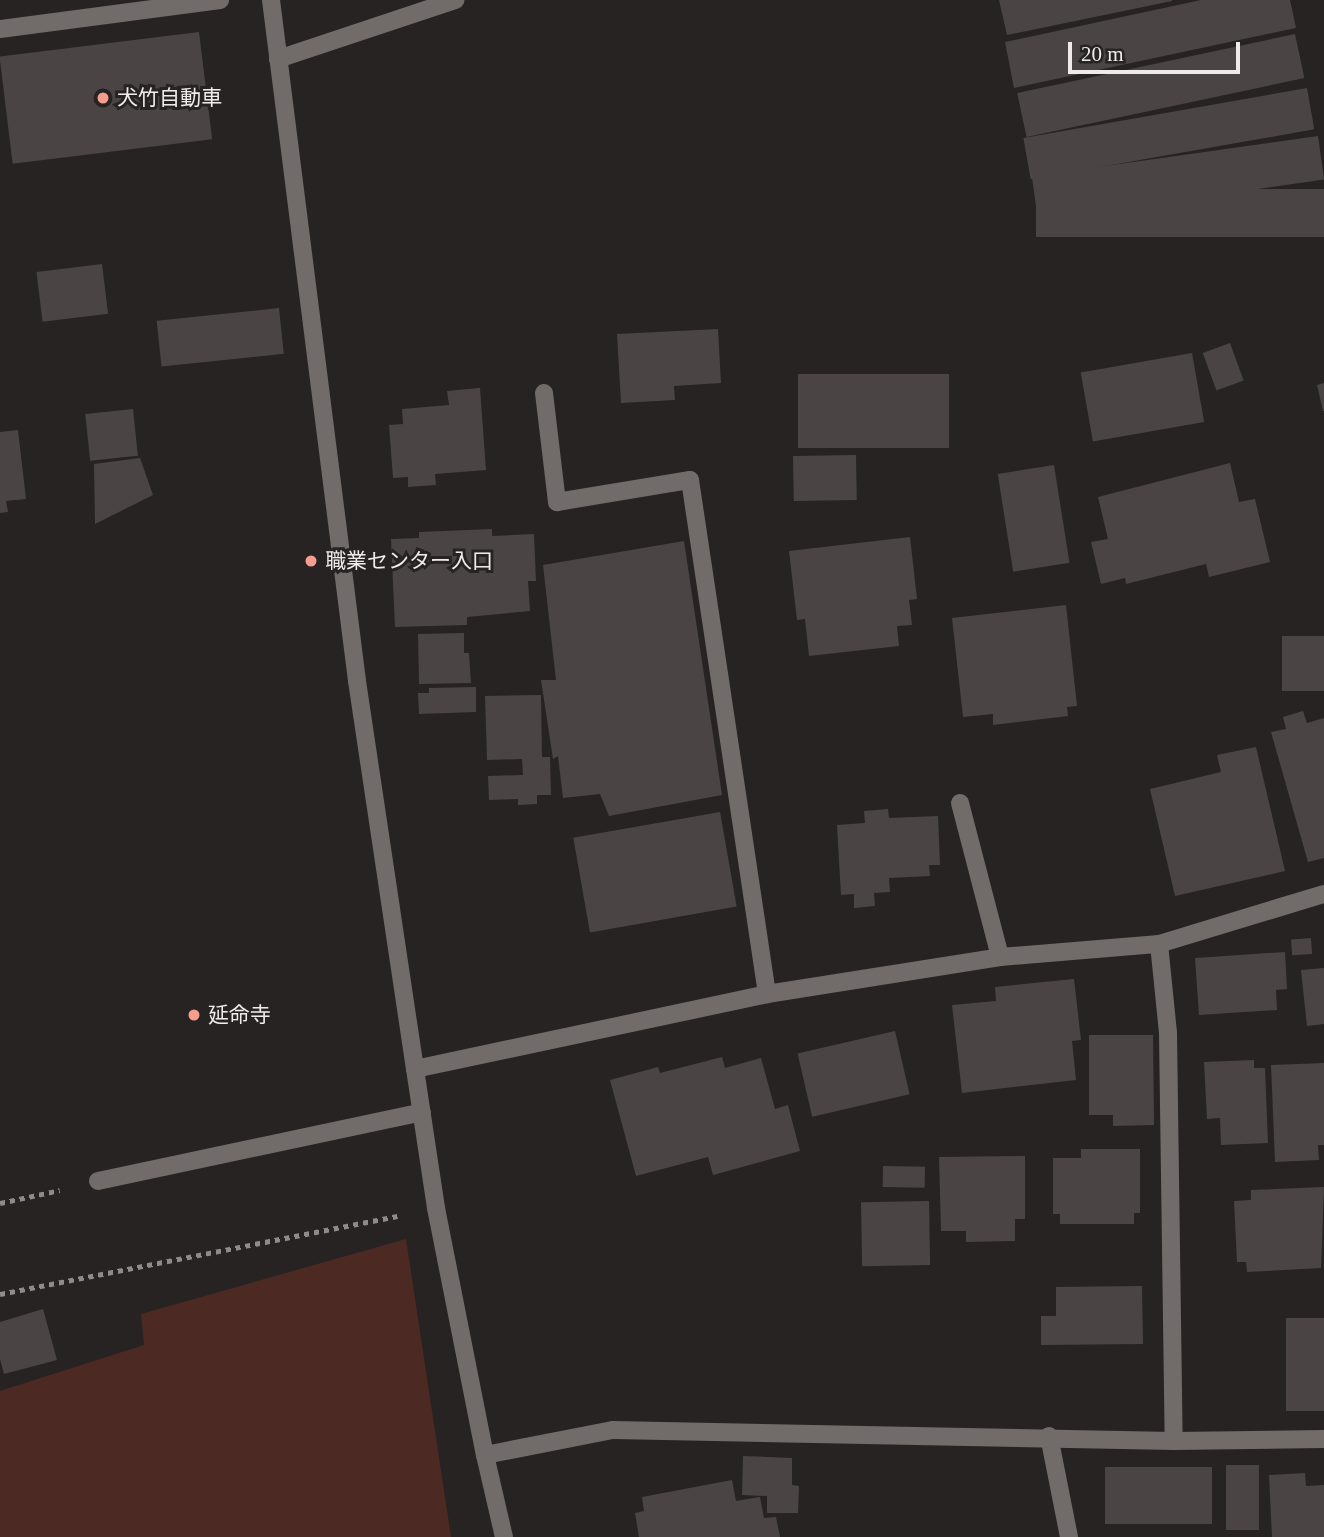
<!DOCTYPE html>
<html>
<head>
<meta charset="utf-8">
<style>
  body { margin:0 }
  #map { position:relative; width:1324px; height:1537px; overflow:hidden; background:#272322; font-family:"Times New Roman","Noto Sans JP",serif }
  div>[style] { position:absolute }
  .green>* { inset:0; background:#4d2924 }
  .building>* { inset:0; background:#4a4544; transform-origin:0 0 }
  .path>* { height:4.5px; margin-top:-2.25px; transform-origin:0; background:repeating-linear-gradient(90deg,#8f8b8a 0 5px,transparent 0 10px) }
  .lane>* { height:18px; margin:-9px; padding:0 9px; transform-origin:9px; border-radius:9px; background:#716b6a }
  .street>* { height:18px; margin:-9px; padding:0 9px; transform-origin:9px; border-radius:9px; background:#716b6a }
  .secondary>* { height:18px; margin:-9px; padding:0 9px; transform-origin:9px; border-radius:9px; background:#716b6a }
  .dots>* { width:19px; height:19px; translate:-50% -50%; box-sizing:border-box; border:4px solid #272322; border-radius:50% }
  span { translate:-50% -50%; white-space:nowrap; text-align:center; line-height:1.15; -webkit-text-stroke:6px #272322; paint-order:stroke }
  .poi-label { font-size:21px; color:#eeebea }
  .left { translate:0 -50%; text-align:left }
  .scale { position:absolute; left:1068px; top:42px; width:172px; height:32px; box-sizing:border-box; border:4px solid #eeebea; border-top:0; padding-left:9px; font-size:21px; line-height:24px; white-space:nowrap; color:#eeebea; -webkit-text-stroke:5px #272322; paint-order:stroke }
</style>
</head>
<body>
<div id="map">
  <div class="green">
    <i style="clip-path:polygon(406px 1239px,451px 1537px,0 1537px,0 1391px,144px 1345px,141px 1314px)"></i>
  </div>
  <div class="building">
    <i style="clip-path:polygon(999px 0,1172px 0,1172px 1px,1007px 35px)"></i>
    <i style="clip-path:polygon(1201px 0,1290px 0,1296px 28px,1014px 88px,1005px 42px)"></i>
    <i style="left:199px;top:32px;width:108px;height:201px;rotate:83deg"></i>
    <i style="left:1295px;top:34px;width:45px;height:284px;rotate:78deg"></i>
    <i style="left:1307px;top:88px;width:42px;height:288px;rotate:80deg"></i>
    <i style="left:1318px;top:136px;width:44px;height:289px;rotate:82deg"></i>
    <i style="left:1324px;top:189px;width:48px;height:288px;rotate:90deg"></i>
    <i style="left:102px;top:264px;width:50px;height:66px;rotate:83deg"></i>
    <i style="left:279px;top:308px;width:46px;height:123px;rotate:84deg"></i>
    <i style="clip-path:polygon(718px 329px,721px 383px,674px 386px,675px 400px,621px 403px,617px 334px)"></i>
    <i style="left:1230px;top:343px;width:40px;height:29px;rotate:70deg"></i>
    <i style="left:1192px;top:353px;width:70px;height:113px;rotate:80deg"></i>
    <i style="left:798px;top:374px;width:151px;height:74px"></i>
    <i style="clip-path:polygon(1324px 383px,1324px 411px,1323px 411px,1317px 385px)"></i>
    <i style="clip-path:polygon(480px 388px,486px 470px,435px 474px,436px 485px,408px 487px,408px 477px,393px 478px,389px 425px,403px 424px,402px 409px,449px 405px,447px 391px)"></i>
    <i style="left:133px;top:409px;width:47px;height:48px;rotate:84deg"></i>
    <i style="clip-path:polygon(18px 430px,26px 499px,6px 501px,8px 512px,0 513px,0 432px)"></i>
    <i style="left:856px;top:455px;width:45px;height:63px;rotate:89deg"></i>
    <i style="clip-path:polygon(140px 458px,153px 495px,95px 524px,94px 464px)"></i>
    <i style="clip-path:polygon(1230px 463px,1239px 502px,1255px 499px,1270px 562px,1209px 577px,1206px 564px,1126px 584px,1125px 578px,1101px 584px,1091px 542px,1108px 539px,1098px 497px)"></i>
    <i style="left:1054px;top:465px;width:99px;height:57px;rotate:81deg"></i>
    <i style="clip-path:polygon(492px 529px,492px 536px,534px 534px,536px 581px,528px 581px,530px 611px,467px 617px,467px 625px,395px 627px,391px 539px,419px 538px,419px 532px)"></i>
    <i style="clip-path:polygon(910px 537px,917px 599px,909px 600px,912px 625px,897px 626px,899px 646px,809px 656px,805px 619px,797px 620px,789px 551px)"></i>
    <i style="clip-path:polygon(684px 541px,722px 795px,609px 816px,600px 794px,563px 798px,558px 756px,553px 759px,541px 680px,556px 680px,543px 565px)"></i>
    <i style="clip-path:polygon(1066px 605px,1077px 706px,1067px 707px,1068px 716px,993px 725px,993px 714px,963px 717px,952px 618px)"></i>
    <i style="clip-path:polygon(464px 633px,464px 653px,469px 653px,471px 683px,419px 684px,418px 634px)"></i>
    <i style="left:1324px;top:636px;width:55px;height:42px;rotate:90deg"></i>
    <i style="clip-path:polygon(476px 687px,476px 712px,419px 714px,418px 693px,429px 693px,429px 688px)"></i>
    <i style="clip-path:polygon(541px 695px,542px 757px,550px 757px,551px 795px,537px 795px,537px 804px,518px 805px,518px 799px,489px 800px,488px 776px,523px 775px,522px 759px,487px 760px,485px 696px)"></i>
    <i style="clip-path:polygon(1303px 711px,1307px 723px,1324px 718px,1324px 858px,1308px 862px,1271px 732px,1286px 729px,1283px 717px)"></i>
    <i style="clip-path:polygon(1256px 747px,1285px 871px,1175px 896px,1150px 789px,1221px 772px,1217px 755px)"></i>
    <i style="clip-path:polygon(888px 809px,889px 818px,938px 816px,940px 865px,929px 865px,930px 876px,889px 878px,890px 892px,874px 893px,875px 906px,854px 908px,854px 894px,841px 895px,837px 825px,865px 823px,864px 811px)"></i>
    <i style="left:720px;top:812px;width:96px;height:149px;rotate:80deg"></i>
    <i style="left:1311px;top:938px;width:16px;height:20px;rotate:86deg"></i>
    <i style="clip-path:polygon(1285px 952px,1287px 989px,1276px 990px,1277px 1010px,1199px 1015px,1195px 958px)"></i>
    <i style="clip-path:polygon(1324px 968px,1324px 1024px,1307px 1026px,1301px 970px)"></i>
    <i style="clip-path:polygon(1074px 979px,1081px 1040px,1072px 1041px,1076px 1080px,962px 1093px,952px 1005px,996px 1001px,995px 987px)"></i>
    <i style="left:895px;top:1031px;width:65px;height:100px;rotate:77deg"></i>
    <i style="clip-path:polygon(1089px 1035px,1153px 1035px,1154px 1125px,1113px 1126px,1113px 1115px,1089px 1115px)"></i>
    <i style="clip-path:polygon(722px 1057px,725px 1068px,761px 1058px,775px 1109px,788px 1105px,800px 1151px,713px 1175px,708px 1157px,636px 1176px,610px 1080px,658px 1067px,660px 1073px)"></i>
    <i style="clip-path:polygon(1254px 1060px,1254px 1068px,1265px 1068px,1268px 1143px,1221px 1145px,1220px 1118px,1207px 1119px,1204px 1062px)"></i>
    <i style="clip-path:polygon(1324px 1063px,1324px 1145px,1318px 1145px,1319px 1160px,1275px 1162px,1271px 1065px)"></i>
    <i style="clip-path:polygon(1081px 1149px,1140px 1149px,1140px 1213px,1134px 1213px,1134px 1224px,1060px 1224px,1060px 1214px,1053px 1214px,1053px 1158px,1081px 1158px)"></i>
    <i style="clip-path:polygon(1025px 1156px,1025px 1219px,1015px 1219px,1015px 1241px,966px 1242px,966px 1231px,941px 1231px,939px 1157px)"></i>
    <i style="left:883px;top:1166px;width:42px;height:21px;rotate:1deg"></i>
    <i style="clip-path:polygon(1324px 1187px,1321px 1268px,1247px 1272px,1246px 1262px,1237px 1262px,1234px 1201px,1251px 1200px,1251px 1190px)"></i>
    <i style="left:929px;top:1201px;width:64px;height:68px;rotate:89deg"></i>
    <i style="clip-path:polygon(1142px 1286px,1143px 1344px,1041px 1345px,1041px 1316px,1056px 1316px,1056px 1287px)"></i>
    <i style="clip-path:polygon(43px 1309px,57px 1360px,4px 1374px,0 1359px,0 1322px)"></i>
    <i style="left:1324px;top:1318px;width:93px;height:38px;rotate:90deg"></i>
    <i style="clip-path:polygon(743px 1456px,792px 1458px,792px 1485px,799px 1486px,798px 1513px,767px 1513px,767px 1496px,742px 1495px)"></i>
    <i style="left:1226px;top:1465px;width:33px;height:65px"></i>
    <i style="left:1105px;top:1467px;width:107px;height:57px"></i>
    <i style="clip-path:polygon(1305px 1473px,1306px 1486px,1324px 1485px,1324px 1537px,1272px 1537px,1269px 1475px)"></i>
    <i style="clip-path:polygon(732px 1480px,736px 1501px,760px 1497px,764px 1518px,776px 1517px,780px 1537px,639px 1537px,635px 1513px,644px 1511px,642px 1497px)"></i>
  </div>
  <div class="path">
    <i style="left:0;top:1203px;width:61px;rotate:-12.2deg"></i>
    <i style="left:0;top:1294px;width:405px;rotate:-11.1deg"></i>
  </div>
  <div class="lane">
    <i style="left:544px;top:393px;width:110px;rotate:83.2deg"></i>
    <i style="left:557px;top:502px;width:135px;rotate:-9.4deg"></i>
    <i style="left:690px;top:480px;width:520px;rotate:81.48deg"></i>
    <i style="left:960px;top:803px;width:159px;rotate:75.4deg"></i>
    <i style="left:98px;top:1181px;width:331px;rotate:-12deg"></i>
  </div>
  <div class="street">
    <i style="left:0;top:29px;width:222px;rotate:-7.5deg"></i>
    <i style="left:278px;top:59px;width:187px;rotate:-18.4deg"></i>
    <i style="left:1159px;top:944px;width:89px;rotate:84.2deg"></i>
    <i style="left:1168px;top:1033px;width:408px;rotate:89.2deg"></i>
    <i style="left:415px;top:1069px;width:360px;rotate:-12deg"></i>
    <i style="left:767px;top:994px;width:236px;rotate:-9deg"></i>
    <i style="left:1000px;top:957px;width:160px;rotate:-4.7deg"></i>
    <i style="left:1159px;top:944px;width:172px;rotate:-16.9deg"></i>
    <i style="left:1049px;top:1436px;width:103px;rotate:78.8deg"></i>
    <i style="left:485px;top:1455px;width:130px;rotate:-11.1deg"></i>
    <i style="left:613px;top:1430px;width:561px;rotate:1.12deg"></i>
    <i style="left:1174px;top:1441px;width:150px;rotate:-0.8deg"></i>
  </div>
  <div class="secondary">
    <i style="left:271px;top:0;width:686px;rotate:82.8deg"></i>
    <i style="left:357px;top:681px;width:392px;rotate:81.5deg"></i>
    <i style="left:415px;top:1069px;width:141px;rotate:81.4deg"></i>
    <i style="left:436px;top:1208px;width:252px;rotate:78.8deg"></i>
    <i style="left:485px;top:1455px;width:84px;rotate:77deg"></i>
  </div>
  <div class="dots">
    <i style="left:103px;top:98px;background:#f59d8e"></i>
    <i style="left:311px;top:561px;background:#f59d8e"></i>
    <i style="left:194px;top:1015px;background:#f59d8e"></i>
  </div>
  <div class="poi-label">
    <span class="left" style="left:117px;top:98px">犬竹自動車</span>
    <span class="left" style="left:325px;top:561px">職業センター入口</span>
    <span class="left" style="left:208px;top:1015px">延命寺</span>
  </div>
  <div class="scale">20 m</div>
</div>
</body>
</html>
